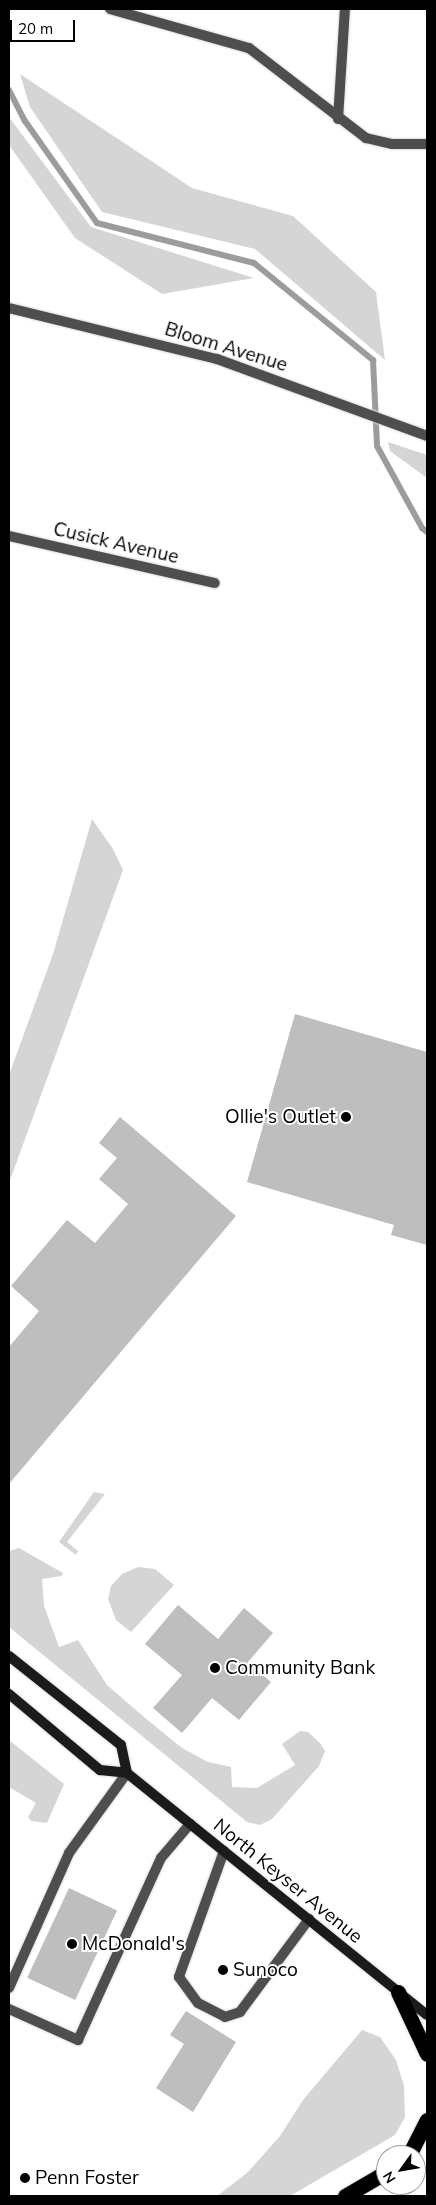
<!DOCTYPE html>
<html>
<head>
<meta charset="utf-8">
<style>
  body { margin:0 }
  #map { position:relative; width:436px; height:2205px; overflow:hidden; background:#fff; font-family:Mulish,sans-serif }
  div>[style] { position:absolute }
  .green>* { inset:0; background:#d5d5d5 }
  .stream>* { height:6px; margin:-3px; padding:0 3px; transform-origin:3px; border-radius:3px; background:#9c9c9c }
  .building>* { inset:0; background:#bebebe; transform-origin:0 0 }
  .roads { filter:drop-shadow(0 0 1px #dbdbdb) drop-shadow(0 0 1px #dbdbdb) }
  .service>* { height:10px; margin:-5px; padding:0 5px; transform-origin:5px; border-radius:5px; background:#4e4e4e }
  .minor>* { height:10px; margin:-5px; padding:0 5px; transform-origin:5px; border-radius:5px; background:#4e4e4e }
  .secondary>* { height:10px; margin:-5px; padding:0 5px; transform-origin:5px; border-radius:5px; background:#1b1b1b }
  .motorway>* { height:15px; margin:-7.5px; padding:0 7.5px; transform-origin:7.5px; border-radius:7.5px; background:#000 }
  .dots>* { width:14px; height:14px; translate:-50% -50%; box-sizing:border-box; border:2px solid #fff; border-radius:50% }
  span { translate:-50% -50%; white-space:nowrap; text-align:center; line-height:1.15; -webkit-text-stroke:4px #fff; paint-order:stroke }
  .street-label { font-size:19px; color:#000 }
  .poi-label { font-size:19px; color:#000 }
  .right { translate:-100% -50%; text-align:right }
  .left { translate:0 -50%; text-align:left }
  .frame { position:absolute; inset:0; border:10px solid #000; pointer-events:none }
  .north { position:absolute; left:376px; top:2145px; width:50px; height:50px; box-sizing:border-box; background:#fff; border:1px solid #999; border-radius:50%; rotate:238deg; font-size:14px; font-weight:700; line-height:20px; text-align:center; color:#000 }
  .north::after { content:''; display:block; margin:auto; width:18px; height:22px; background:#000; clip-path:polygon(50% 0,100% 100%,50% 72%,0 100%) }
  .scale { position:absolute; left:10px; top:20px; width:65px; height:22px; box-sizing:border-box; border:2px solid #000; border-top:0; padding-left:6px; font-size:15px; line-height:18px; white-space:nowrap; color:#000; -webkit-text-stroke:4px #fff; paint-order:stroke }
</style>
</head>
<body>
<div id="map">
  <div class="green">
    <i style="clip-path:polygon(20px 74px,192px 188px,293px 216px,376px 292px,385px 360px,255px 249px,102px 212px,30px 107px)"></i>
    <i style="clip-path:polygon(9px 117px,91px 227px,254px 278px,162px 294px,75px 238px,9px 145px)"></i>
    <i style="clip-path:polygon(388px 442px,427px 455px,427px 478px,390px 451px)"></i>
    <i style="clip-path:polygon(92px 819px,113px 849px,123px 870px,9px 1183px,9px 1075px,53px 954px)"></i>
    <i style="clip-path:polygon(94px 1492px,105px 1494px,67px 1542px,78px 1551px,76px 1555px,59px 1542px)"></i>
    <i style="clip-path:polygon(19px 1548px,63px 1573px,62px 1576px,42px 1579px,44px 1606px,59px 1647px,78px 1640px,107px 1685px,144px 1717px,182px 1748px,208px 1762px,231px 1767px,232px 1787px,257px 1788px,295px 1765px,282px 1744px,300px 1731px,308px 1732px,320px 1743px,325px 1751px,319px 1766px,272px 1819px,260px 1825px,247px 1822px,9px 1627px,9px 1551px)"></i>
    <i style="clip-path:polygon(138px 1567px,155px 1569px,174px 1585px,131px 1632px,116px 1620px,108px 1599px,111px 1586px,122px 1574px)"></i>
    <i style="clip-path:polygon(9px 1740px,64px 1784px,47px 1823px,31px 1821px,28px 1817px,36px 1803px,9px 1787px)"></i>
    <i style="clip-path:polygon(362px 2030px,380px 2037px,396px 2060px,404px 2086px,405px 2117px,395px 2135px,290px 2196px,217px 2196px,247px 2173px,280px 2136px,303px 2100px)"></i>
  </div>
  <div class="stream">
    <i style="left:9px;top:90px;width:35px;rotate:63deg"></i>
    <i style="left:25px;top:121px;width:125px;rotate:54.8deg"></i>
    <i style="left:97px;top:223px;width:162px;rotate:14.3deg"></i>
    <i style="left:254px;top:263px;width:154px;rotate:39.2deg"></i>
    <i style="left:373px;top:360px;width:86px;rotate:87.3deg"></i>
    <i style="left:377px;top:446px;width:94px;rotate:61.2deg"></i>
    <i style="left:422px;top:528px;width:6px;rotate:39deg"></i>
  </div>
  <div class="building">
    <i style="clip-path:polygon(295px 1014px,427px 1052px,427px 1245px,391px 1235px,394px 1225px,247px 1182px)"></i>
    <i style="clip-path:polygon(120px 1117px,236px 1216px,9px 1484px,9px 1347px,39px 1311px,11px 1286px,67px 1220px,95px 1243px,128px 1204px,99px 1179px,117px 1158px,99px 1143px)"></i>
    <i style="clip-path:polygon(178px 1605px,218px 1639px,244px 1608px,273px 1633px,248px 1662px,271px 1682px,239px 1720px,212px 1698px,182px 1733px,153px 1708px,182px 1675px,145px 1644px)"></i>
    <i style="left:69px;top:1888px;width:53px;height:99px;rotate:25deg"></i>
    <i style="clip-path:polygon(186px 2011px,236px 2042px,193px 2112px,156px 2088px,184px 2044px,170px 2035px)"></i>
  </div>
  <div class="roads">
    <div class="service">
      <i style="left:224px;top:1851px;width:134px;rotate:109.7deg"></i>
      <i style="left:179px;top:1977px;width:32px;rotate:54deg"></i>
      <i style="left:198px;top:2003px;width:30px;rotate:27deg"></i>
      <i style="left:225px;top:2017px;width:16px;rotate:-18deg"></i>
      <i style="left:240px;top:2012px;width:116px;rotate:-53.4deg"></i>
      <i style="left:9px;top:1988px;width:148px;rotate:-66deg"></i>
      <i style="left:69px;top:1853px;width:99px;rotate:-54.1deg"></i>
      <i style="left:9px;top:2009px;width:76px;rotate:24.2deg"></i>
      <i style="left:78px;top:2040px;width:200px;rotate:-65.5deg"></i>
      <i style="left:161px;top:1858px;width:45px;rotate:-49.5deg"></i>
    </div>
    <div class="minor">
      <i style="left:110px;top:9px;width:144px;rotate:15.7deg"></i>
      <i style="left:249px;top:48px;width:148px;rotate:37.6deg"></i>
      <i style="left:366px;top:138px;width:27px;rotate:13deg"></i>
      <i style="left:392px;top:144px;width:35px"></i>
      <i style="left:338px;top:119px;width:110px;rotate:-86.4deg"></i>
      <i style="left:9px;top:308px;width:214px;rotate:13.8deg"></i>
      <i style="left:217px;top:359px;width:224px;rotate:20.1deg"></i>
      <i style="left:9px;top:536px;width:211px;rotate:12.9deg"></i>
    </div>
    <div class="secondary">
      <i style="left:9px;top:1656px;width:143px;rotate:38.5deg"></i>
      <i style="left:121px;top:1745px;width:29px;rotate:78deg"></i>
      <i style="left:9px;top:1694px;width:119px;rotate:39.9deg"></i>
      <i style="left:100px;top:1770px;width:27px;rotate:6deg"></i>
      <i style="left:127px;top:1773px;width:385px;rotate:38.9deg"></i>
    </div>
    <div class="motorway">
      <i style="left:398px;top:1992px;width:68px;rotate:64.9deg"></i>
      <i style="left:409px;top:2155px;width:39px;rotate:-63deg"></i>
      <i style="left:345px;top:2196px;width:48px;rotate:-30.3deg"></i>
    </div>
  </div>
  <div class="dots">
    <i style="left:346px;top:1117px;background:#000"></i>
    <i style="left:215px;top:1668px;background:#000"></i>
    <i style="left:72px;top:1944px;background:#000"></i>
    <i style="left:223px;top:1970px;background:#000"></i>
    <i style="left:25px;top:2178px;background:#000"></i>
  </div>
  <div class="street-label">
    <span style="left:226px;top:347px;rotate:17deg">Bloom Avenue</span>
    <span style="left:116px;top:543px;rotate:13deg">Cusick Avenue</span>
    <span style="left:288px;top:1881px;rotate:39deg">North Keyser Avenue</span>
  </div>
  <div class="poi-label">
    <span class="right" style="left:336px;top:1117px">Ollie's Outlet</span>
    <span class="left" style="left:225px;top:1668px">Community Bank</span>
    <span class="left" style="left:82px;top:1944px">McDonald's</span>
    <span class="left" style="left:233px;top:1970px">Sunoco</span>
    <span class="left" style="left:35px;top:2178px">Penn Foster</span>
  </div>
  <div class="frame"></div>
  <div class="north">N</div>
  <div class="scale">20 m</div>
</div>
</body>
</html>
